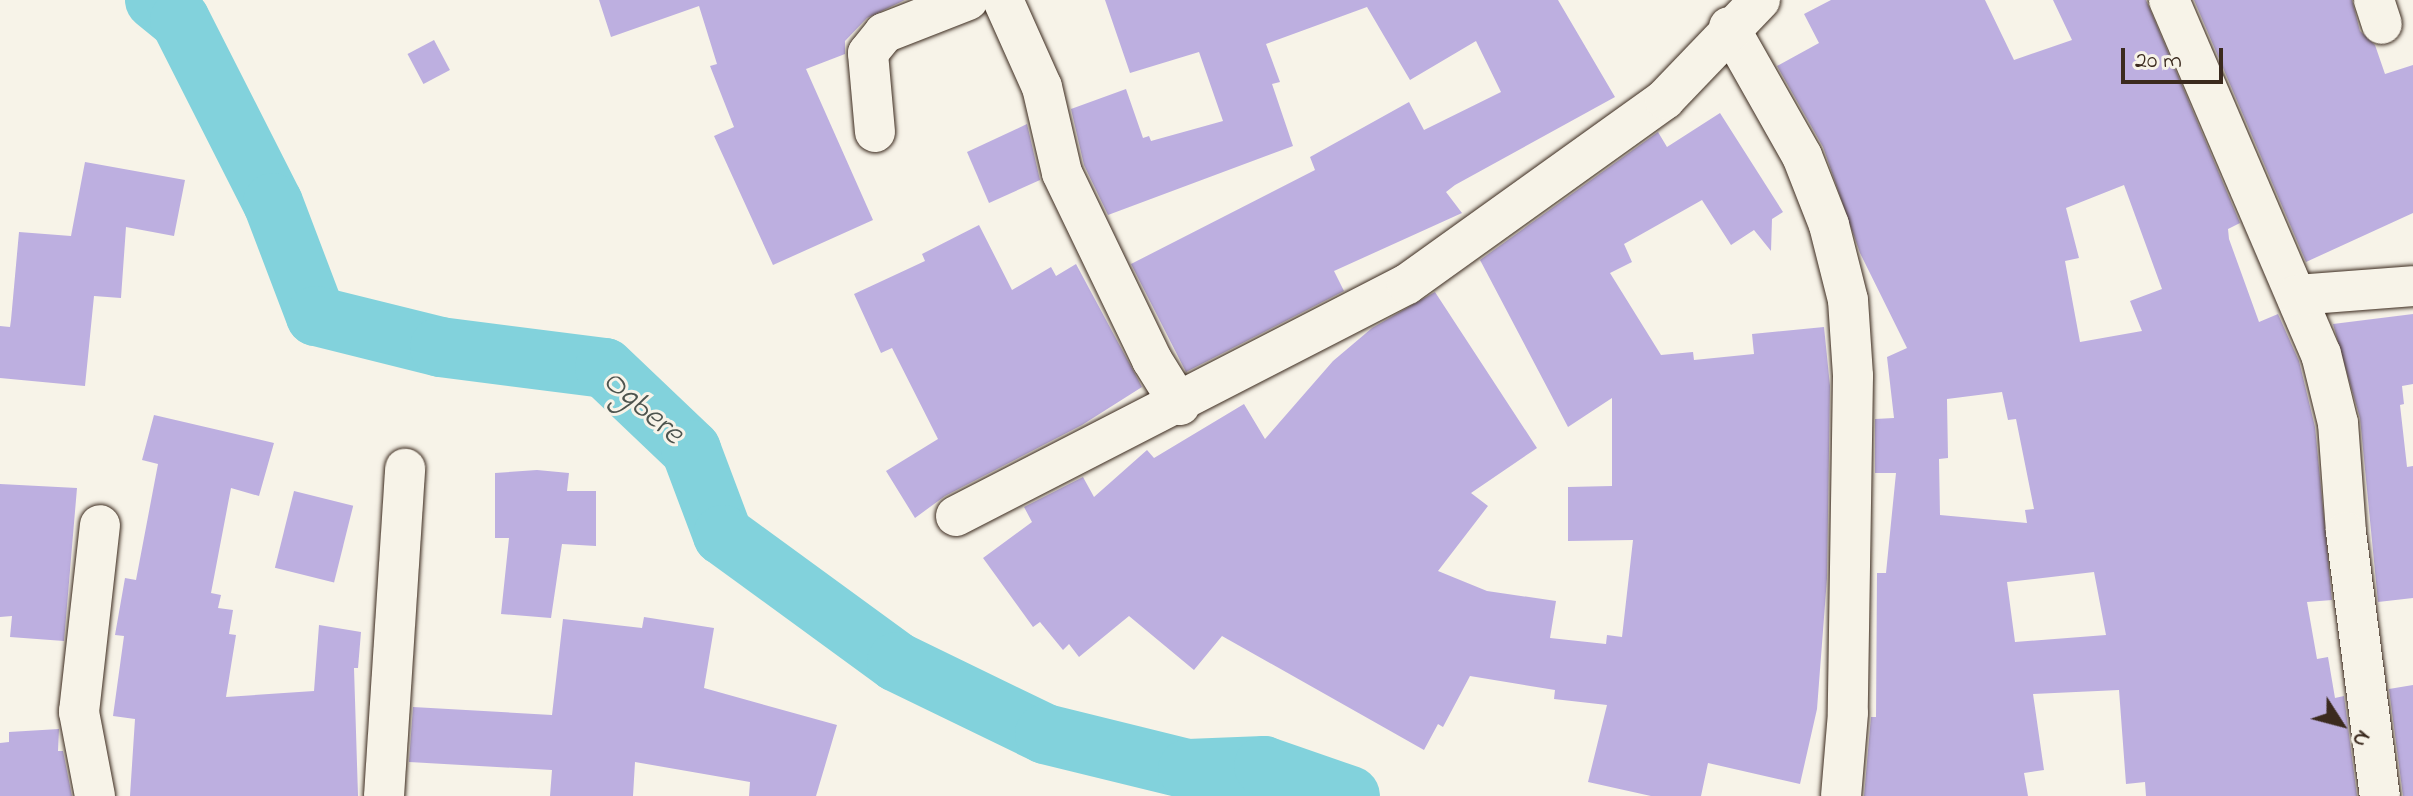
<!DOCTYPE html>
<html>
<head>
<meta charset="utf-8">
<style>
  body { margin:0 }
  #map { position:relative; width:2413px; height:796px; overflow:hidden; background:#f7f3e8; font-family:"Indie Flower",sans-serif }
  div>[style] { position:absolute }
  .stream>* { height:10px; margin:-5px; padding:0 5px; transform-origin:5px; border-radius:5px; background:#82d2dc }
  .river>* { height:60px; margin:-30px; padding:0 30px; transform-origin:30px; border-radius:30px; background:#82d2dc }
  .building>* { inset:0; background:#bdafe0; transform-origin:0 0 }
  .roads { filter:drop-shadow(0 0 2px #3b2a1e) drop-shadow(0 0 2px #3b2a1e) }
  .street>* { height:40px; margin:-20px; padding:0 20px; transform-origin:20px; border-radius:20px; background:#f7f3e8 }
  span { translate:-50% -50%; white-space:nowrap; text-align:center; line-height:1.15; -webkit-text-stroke:6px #f7f3e8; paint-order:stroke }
  .water-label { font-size:34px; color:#4d544e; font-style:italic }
  .north { position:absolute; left:2301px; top:684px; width:80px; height:80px; -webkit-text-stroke:6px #f7f3e8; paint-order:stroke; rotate:126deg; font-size:22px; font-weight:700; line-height:32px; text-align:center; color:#3b2a1e }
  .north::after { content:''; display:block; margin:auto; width:28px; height:36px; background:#3b2a1e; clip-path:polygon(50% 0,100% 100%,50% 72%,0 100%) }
  .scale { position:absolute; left:2121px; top:48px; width:102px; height:36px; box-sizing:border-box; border:4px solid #3b2a1e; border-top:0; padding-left:10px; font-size:24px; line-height:28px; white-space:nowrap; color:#3b2a1e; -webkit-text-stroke:6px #f7f3e8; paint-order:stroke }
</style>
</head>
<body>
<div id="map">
  <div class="stream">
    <i style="left:1178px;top:796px;width:29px;rotate:-70deg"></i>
  </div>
  <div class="river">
    <i style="left:155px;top:0;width:32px;rotate:39deg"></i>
    <i style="left:180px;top:20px;width:205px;rotate:63.1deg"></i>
    <i style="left:273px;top:203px;width:121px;rotate:69.2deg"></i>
    <i style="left:316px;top:316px;width:128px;rotate:14deg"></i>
    <i style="left:440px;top:347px;width:166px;rotate:7.3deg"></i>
    <i style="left:605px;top:368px;width:119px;rotate:43.6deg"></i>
    <i style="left:691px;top:450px;width:91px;rotate:69.4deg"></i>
    <i style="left:723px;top:535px;width:215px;rotate:36.1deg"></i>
    <i style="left:897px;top:662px;width:165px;rotate:25.9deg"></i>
    <i style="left:1045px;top:734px;width:147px;rotate:13.8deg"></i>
    <i style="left:1188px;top:769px;width:76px;rotate:-2.3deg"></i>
    <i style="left:1264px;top:766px;width:91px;rotate:19.2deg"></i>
  </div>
  <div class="building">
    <i style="clip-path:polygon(599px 0,905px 0,867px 18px,845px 41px,845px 54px,806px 69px,873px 220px,773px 265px,714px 136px,734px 127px,710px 66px,717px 64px,699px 6px,611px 37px)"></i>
    <i style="clip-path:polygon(1105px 0,1558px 0,1615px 97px,1455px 185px,1446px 192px,1462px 213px,1334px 271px,1344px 291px,1186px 372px,1131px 264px,1315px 170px,1310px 157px,1409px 102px,1424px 130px,1501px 92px,1476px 41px,1410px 80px,1367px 7px,1266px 44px,1280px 82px,1272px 84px,1293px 146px,1108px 215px,1084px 165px,1071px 109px,1126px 89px,1143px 138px,1149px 136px,1151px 141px,1223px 121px,1199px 52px,1130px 73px)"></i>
    <i style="clip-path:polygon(evenodd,1831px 0,1985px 0,2014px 60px,2072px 40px,2053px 0,2146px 0,2240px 223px,2228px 229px,2229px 239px,2259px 322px,2278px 314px,2299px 361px,2315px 427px,2332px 600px,2307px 602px,2317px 659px,2328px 657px,2335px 698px,2344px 696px,2357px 796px,2146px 796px,2145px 782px,2126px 784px,2119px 690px,2033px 694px,2044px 770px,2024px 773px,2028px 796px,1864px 796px,1871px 717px,1876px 717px,1877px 573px,1886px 573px,1896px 473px,1875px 473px,1875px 419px,1894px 418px,1887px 357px,1907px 348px,1860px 253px,1823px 147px,1777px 66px,1819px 43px,1804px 14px,1831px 0,2124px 185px,2162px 289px,2130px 301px,2142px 331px,2080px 342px,2065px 261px,2079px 258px,2066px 208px,2124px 185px,1831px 0,2002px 392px,2008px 420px,2016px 419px,2034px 509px,2025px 510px,2027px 523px,1940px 515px,1939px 459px,1948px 458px,1947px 399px,2002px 392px,1831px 0,2094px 572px,2106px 635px,2015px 642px,2007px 582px,2094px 572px)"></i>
    <i style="clip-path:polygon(2194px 0,2352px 0,2360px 31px,2375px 45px,2385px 74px,2413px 65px,2413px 213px,2306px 262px)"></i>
    <i style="left:434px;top:40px;width:34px;height:30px;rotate:62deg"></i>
    <i style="clip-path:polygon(1720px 113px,1783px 212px,1772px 219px,1771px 251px,1754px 230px,1731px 245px,1702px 200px,1624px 244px,1632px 262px,1610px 273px,1661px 355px,1693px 352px,1694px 360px,1754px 354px,1752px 334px,1824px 327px,1830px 386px,1827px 578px,1817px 709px,1800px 784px,1708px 763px,1701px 796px,1651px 796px,1588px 782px,1607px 705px,1554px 699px,1555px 690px,1470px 676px,1443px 727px,1438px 724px,1424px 750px,1222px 636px,1194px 670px,1129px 616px,1079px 657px,1069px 644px,1063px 650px,1040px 622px,1033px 627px,983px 558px,1032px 522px,1024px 507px,1083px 477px,1094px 497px,1147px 450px,1154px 458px,1244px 404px,1265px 439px,1333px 361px,1372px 328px,1435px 292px,1537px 448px,1471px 493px,1488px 506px,1438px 571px,1487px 591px,1556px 601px,1550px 638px,1606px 644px,1607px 635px,1622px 637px,1633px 540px,1568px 541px,1568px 487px,1612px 486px,1612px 398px,1568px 427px,1480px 260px,1658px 132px,1667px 147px)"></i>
    <i style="clip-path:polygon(1027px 124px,1040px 180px,989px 203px,967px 152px)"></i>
    <i style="clip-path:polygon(85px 162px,185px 180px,174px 236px,126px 227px,121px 298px,94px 296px,85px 386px,0 378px,0 326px,10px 327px,11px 320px,19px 232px,71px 236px)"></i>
    <i style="clip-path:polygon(979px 225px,1012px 290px,1051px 267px,1056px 276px,1076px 264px,1142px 387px,1082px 425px,945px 496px,915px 518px,886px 471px,938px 439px,892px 348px,881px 353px,854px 294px,925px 261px,922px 254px)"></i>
    <i style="clip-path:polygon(2413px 314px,2413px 384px,2402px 386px,2404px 404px,2400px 405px,2407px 467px,2413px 466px,2413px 598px,2378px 602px,2360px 418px,2333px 324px)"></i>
    <i style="clip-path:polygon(154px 415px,274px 443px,259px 496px,231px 488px,211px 593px,221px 595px,218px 608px,233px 610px,229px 634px,236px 635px,226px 697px,314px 691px,319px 625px,361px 632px,358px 668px,354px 668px,358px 796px,130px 796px,135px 719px,113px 716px,124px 636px,115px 635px,125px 578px,136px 580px,158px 464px,142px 460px)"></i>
    <i style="clip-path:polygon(537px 470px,569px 473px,567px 491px,596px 491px,596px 546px,562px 544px,551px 618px,501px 614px,509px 538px,495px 538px,495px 473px)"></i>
    <i style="clip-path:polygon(0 484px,77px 488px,64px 641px,10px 637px,12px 616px,0 617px)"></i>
    <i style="left:294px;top:491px;width:61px;height:79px;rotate:14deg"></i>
    <i style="clip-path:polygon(644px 617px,714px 628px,704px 688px,837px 725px,816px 796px,749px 796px,750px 782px,635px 762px,633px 796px,550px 796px,552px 770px,409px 762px,413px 707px,552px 715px,563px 619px,642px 628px)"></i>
    <i style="clip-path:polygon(2413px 685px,2413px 796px,2403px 796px,2389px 689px)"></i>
    <i style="clip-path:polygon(59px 729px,58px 751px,63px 751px,72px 796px,0 796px,0 743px,9px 742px,9px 732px)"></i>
  </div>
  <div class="roads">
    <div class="street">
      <i style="left:1003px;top:0;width:95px;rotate:65.9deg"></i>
      <i style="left:1042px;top:87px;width:88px;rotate:76.9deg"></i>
      <i style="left:1062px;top:173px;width:208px;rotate:64.3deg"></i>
      <i style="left:1152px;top:360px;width:53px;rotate:58.1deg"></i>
      <i style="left:2169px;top:0;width:385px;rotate:66.8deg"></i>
      <i style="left:2321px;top:354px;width:71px;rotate:76.2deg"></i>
      <i style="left:2338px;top:423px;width:109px;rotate:85.8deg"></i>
      <i style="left:2346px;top:532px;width:266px;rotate:82.7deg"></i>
      <i style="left:2374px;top:0;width:25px;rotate:72deg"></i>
      <i style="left:1729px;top:27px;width:148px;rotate:60.5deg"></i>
      <i style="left:1802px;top:156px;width:74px;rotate:68.6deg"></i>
      <i style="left:1829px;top:225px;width:77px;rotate:75.8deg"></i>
      <i style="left:1848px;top:300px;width:76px;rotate:86.2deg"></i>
      <i style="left:1853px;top:376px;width:337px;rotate:90.9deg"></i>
      <i style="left:1848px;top:713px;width:83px;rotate:94.8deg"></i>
      <i style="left:875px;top:132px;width:79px;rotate:-95.1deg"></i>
      <i style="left:868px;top:53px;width:26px;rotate:-51deg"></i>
      <i style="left:884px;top:33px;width:90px;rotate:-21.4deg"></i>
      <i style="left:2297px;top:295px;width:116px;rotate:-4.4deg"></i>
      <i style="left:956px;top:516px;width:507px;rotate:-27.22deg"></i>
      <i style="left:1407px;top:284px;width:317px;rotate:-35.6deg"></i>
      <i style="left:1665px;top:99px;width:137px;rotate:-46.2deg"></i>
      <i style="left:95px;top:796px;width:86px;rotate:-100.8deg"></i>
      <i style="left:79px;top:712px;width:188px;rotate:-83.6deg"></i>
      <i style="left:384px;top:796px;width:328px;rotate:-86.3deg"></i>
    </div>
  </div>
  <div class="water-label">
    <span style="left:642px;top:408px;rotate:41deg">Ogbere</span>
  </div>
  <div class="north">N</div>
  <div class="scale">20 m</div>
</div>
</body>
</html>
